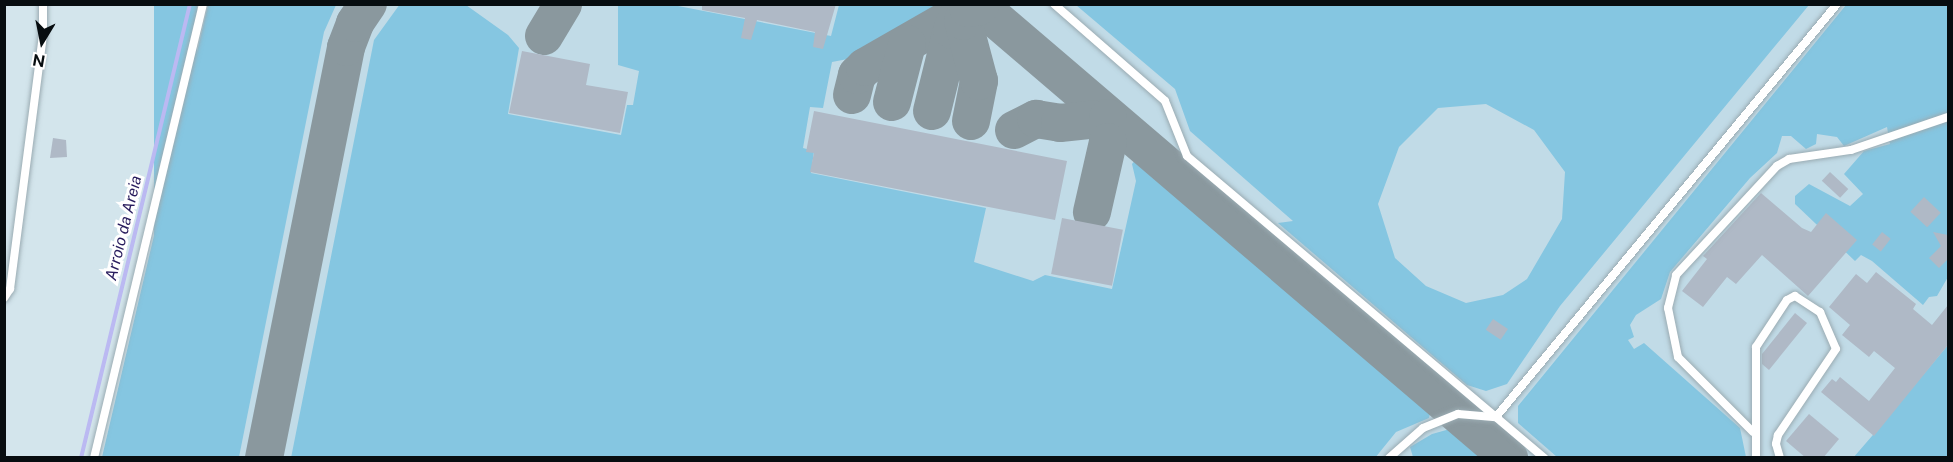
<!DOCTYPE html>
<html>
<head>
<meta charset="utf-8">
<style>
  body { margin:0 }
  #map { position:relative; width:1953px; height:462px; overflow:hidden; background:#d3e5ec; font-family:"Public Sans",sans-serif }
  div>[style] { position:absolute }
  .built>* { inset:0; background:#c1dbe7; transform-origin:0 0 }
  .green>* { inset:0; background:#85c6e1; transform-origin:0 0 }
  .stream>* { height:4px; margin:-2px; padding:0 2px; transform-origin:2px; border-radius:2px; background:#bbb9f2 }
  .taxiway>* { height:38px; margin:-19px; padding:0 19px; transform-origin:19px; border-radius:19px; background:#8a989e }
  .building>* { inset:0; background:#afb9c6; transform-origin:0 0 }
  .roads { filter:drop-shadow(0 0 2px #9aabb2) drop-shadow(0 0 2px #9aabb2) }
  .service>* { height:8px; margin:-4px; padding:0 4px; transform-origin:4px; border-radius:4px; background:#fff }
  span { translate:-50% -50%; white-space:nowrap; text-align:center; line-height:1.15; -webkit-text-stroke:6px #fff; paint-order:stroke }
  .water-label { font-size:16px; color:#291d5e; font-style:italic }
  .frame { position:absolute; inset:0; border:6px solid #070d10; pointer-events:none }
  .north { position:absolute; left:12px; top:12px; width:60px; height:60px; -webkit-text-stroke:4px #fff; paint-order:stroke; rotate:190deg; font-size:16px; font-weight:700; line-height:24px; text-align:center; color:#070d10 }
  .north::after { content:''; display:block; margin:auto; width:21px; height:27px; background:#070d10; clip-path:polygon(50% 0,100% 100%,50% 72%,0 100%) }
</style>
</head>
<body>
<div id="map">
  <div class="built">
    <i style="left:154px;top:5px;width:1794px;height:465px"></i>
  </div>
  <div class="green">
    <i style="clip-path:polygon(400px 4px,466px 5px,508px 35px,519px 48px,508px 114px,621px 135px,627px 105px,633px 105px,639px 71px,618px 65px,618px 5px,673px 5px,831px 36px,839px 5px,938px 5px,888px 44px,858px 57px,832px 62px,823px 108px,810px 107px,803px 148px,814px 151px,811px 173px,986px 208px,974px 262px,1033px 281px,1045px 275px,1112px 289px,1136px 181px,1132px 164px,1138px 157px,1421px 398px,1431px 409px,1429px 418px,1396px 432px,1375px 458px,291px 458px,374px 40px)"></i>
    <i style="left:154px;top:5px;width:43px;height:464px"></i>
    <i style="clip-path:polygon(208px 5px,336px 5px,324px 32px,239px 457px,102px 457px)"></i>
    <i style="clip-path:polygon(evenodd,1076px 5px,1809px 5px,1560px 306px,1507px 384px,1486px 391px,1467px 385px,1278px 223px,1293px 221px,1190px 131px,1175px 89px,1076px 5px,1486px 104px,1534px 130px,1565px 172px,1562px 219px,1527px 279px,1503px 295px,1466px 303px,1426px 286px,1395px 258px,1378px 204px,1399px 147px,1438px 108px,1486px 104px)"></i>
    <i style="clip-path:polygon(1846px 5px,1948px 5px,1948px 277px,1937px 296px,1929px 297px,1923px 305px,1872px 261px,1861px 255px,1855px 261px,1795px 204px,1795px 196px,1809px 184px,1850px 206px,1863px 194px,1844px 174px,1864px 151px,1890px 144px,1887px 127px,1844px 146px,1837px 137px,1817px 134px,1816px 144px,1806px 149px,1791px 136px,1782px 136px,1777px 153px,1750px 178px,1670px 272px,1661px 299px,1636px 315px,1630px 325px,1634px 337px,1628px 340px,1634px 349px,1644px 343px,1740px 428px,1746px 457px,1557px 457px,1518px 423px,1518px 406px)"></i>
    <i style="clip-path:polygon(1948px 345px,1948px 457px,1853px 458px,1872px 436px)"></i>
    <i style="clip-path:polygon(1450px 429px,1461px 435px,1488px 457px,1413px 457px,1410px 447px,1432px 434px)"></i>
  </div>
  <div class="stream">
    <i style="left:81px;top:458px;width:467px;rotate:-76.5deg"></i>
  </div>
  <div class="taxiway">
    <i style="left:978px;top:4px;width:699px;rotate:40.53deg"></i>
    <i style="left:544px;top:36px;width:37px;rotate:-59deg"></i>
    <i style="left:852px;top:95px;width:21px;rotate:-76deg"></i>
    <i style="left:857px;top:75px;width:11px;rotate:-45deg"></i>
    <i style="left:865px;top:67px;width:119px;rotate:-29.8deg"></i>
    <i style="left:892px;top:102px;width:60px;rotate:-75.5deg"></i>
    <i style="left:932px;top:111px;width:83px;rotate:-76.1deg"></i>
    <i style="left:952px;top:30px;width:20px;rotate:-66deg"></i>
    <i style="left:971px;top:121px;width:41px;rotate:-78.7deg"></i>
    <i style="left:979px;top:81px;width:62px;rotate:-104.9deg"></i>
    <i style="left:963px;top:21px;width:14px;rotate:-69deg"></i>
    <i style="left:968px;top:8px;width:12px;rotate:-9deg"></i>
    <i style="left:1014px;top:130px;width:25px;rotate:-27deg"></i>
    <i style="left:1036px;top:119px;width:24px;rotate:9deg"></i>
    <i style="left:1060px;top:123px;width:48px;rotate:-5.9deg"></i>
    <i style="left:1108px;top:118px;width:24px;rotate:90deg"></i>
    <i style="left:1108px;top:142px;width:72px;rotate:102.9deg"></i>
    <i style="left:264px;top:458px;width:419px;rotate:-78.7deg"></i>
    <i style="left:346px;top:47px;width:26px;rotate:-69deg"></i>
    <i style="left:355px;top:23px;width:23px;rotate:-56deg"></i>
  </div>
  <div class="building">
    <i style="clip-path:polygon(702px 4px,836px 4px,823px 49px,813px 47px,815px 32px,757px 20px,751px 40px,741px 38px,745px 18px,702px 10px)"></i>
    <i style="clip-path:polygon(522px 51px,590px 64px,586px 85px,628px 92px,620px 133px,509px 113px)"></i>
    <i style="clip-path:polygon(814px 111px,1067px 161px,1055px 220px,810px 172px,814px 153px,806px 152px)"></i>
    <i style="clip-path:polygon(53px 138px,66px 140px,67px 157px,50px 158px)"></i>
    <i style="left:1830px;top:172px;width:25px;height:12px;rotate:43deg"></i>
    <i style="clip-path:polygon(1761px 193px,1802px 228px,1811px 232px,1826px 213px,1857px 240px,1808px 296px,1762px 255px,1736px 284px,1727px 277px,1703px 307px,1682px 291px,1707px 259px,1703px 256px)"></i>
    <i style="left:1924px;top:197px;width:23px;height:20px;rotate:43deg"></i>
    <i style="left:1062px;top:218px;width:62px;height:57px;rotate:11deg"></i>
    <i style="left:1882px;top:232px;width:11px;height:16px;rotate:38deg"></i>
    <i style="clip-path:polygon(1933px 232px,1948px 235px,1948px 259px,1939px 268px,1929px 258px,1941px 246px)"></i>
    <i style="clip-path:polygon(1876px 272px,1916px 304px,1913px 309px,1932px 325px,1948px 305px,1948px 345px,1874px 436px,1821px 392px,1832px 379px,1836px 382px,1840px 377px,1869px 401px,1895px 368px,1874px 351px,1869px 357px,1842px 335px,1850px 325px,1829px 307px,1856px 274px,1867px 283px)"></i>
    <i style="clip-path:polygon(1795px 313px,1807px 323px,1769px 370px,1762px 364px,1762px 354px)"></i>
    <i style="left:1493px;top:319px;width:18px;height:13px;rotate:34deg"></i>
    <i style="clip-path:polygon(1809px 414px,1839px 439px,1823px 458px,1806px 458px,1786px 441px)"></i>
  </div>
  <div class="roads">
    <div class="service">
      <i style="left:1054px;top:4px;width:147px;rotate:41.1deg"></i>
      <i style="left:1165px;top:101px;width:59px;rotate:68.2deg"></i>
      <i style="left:1187px;top:156px;width:468px;rotate:40.2deg"></i>
      <i style="left:4px;top:298px;width:11px;rotate:-56deg"></i>
      <i style="left:10px;top:289px;width:256px;rotate:-82.6deg"></i>
      <i style="left:43px;top:35px;width:31px;rotate:-90deg"></i>
      <i style="left:1753px;top:432px;width:106px;rotate:-135deg"></i>
      <i style="left:1678px;top:357px;width:50px;rotate:-101.5deg"></i>
      <i style="left:1668px;top:308px;width:34px;rotate:-76deg"></i>
      <i style="left:1676px;top:275px;width:149px;rotate:-47.2deg"></i>
      <i style="left:1777px;top:166px;width:14px;rotate:-30deg"></i>
      <i style="left:1789px;top:159px;width:63px;rotate:-8.3deg"></i>
      <i style="left:1851px;top:150px;width:102px;rotate:-18.8deg"></i>
      <i style="left:94px;top:458px;width:467px;rotate:-76.5deg"></i>
      <i style="left:1389px;top:458px;width:45px;rotate:-41.4deg"></i>
      <i style="left:1423px;top:428px;width:38px;rotate:-22deg"></i>
      <i style="left:1458px;top:414px;width:38px;rotate:5deg"></i>
      <i style="left:1496px;top:417px;width:536px;rotate:-50.45deg"></i>
      <i style="left:1756px;top:458px;width:111px;rotate:-90deg"></i>
      <i style="left:1756px;top:347px;width:56px;rotate:-56.6deg"></i>
      <i style="left:1787px;top:300px;width:9px;rotate:-27deg"></i>
      <i style="left:1795px;top:296px;width:30px;rotate:33deg"></i>
      <i style="left:1820px;top:312px;width:40px;rotate:66.6deg"></i>
      <i style="left:1836px;top:349px;width:104px;rotate:124deg"></i>
      <i style="left:1778px;top:435px;width:9px;rotate:103deg"></i>
      <i style="left:1776px;top:444px;width:15px;rotate:74deg"></i>
    </div>
  </div>
  <div class="water-label">
    <span style="left:124px;top:228px;rotate:-76deg">Arroio da Areia</span>
  </div>
  <div class="frame"></div>
  <div class="north">N</div>
</div>
</body>
</html>
